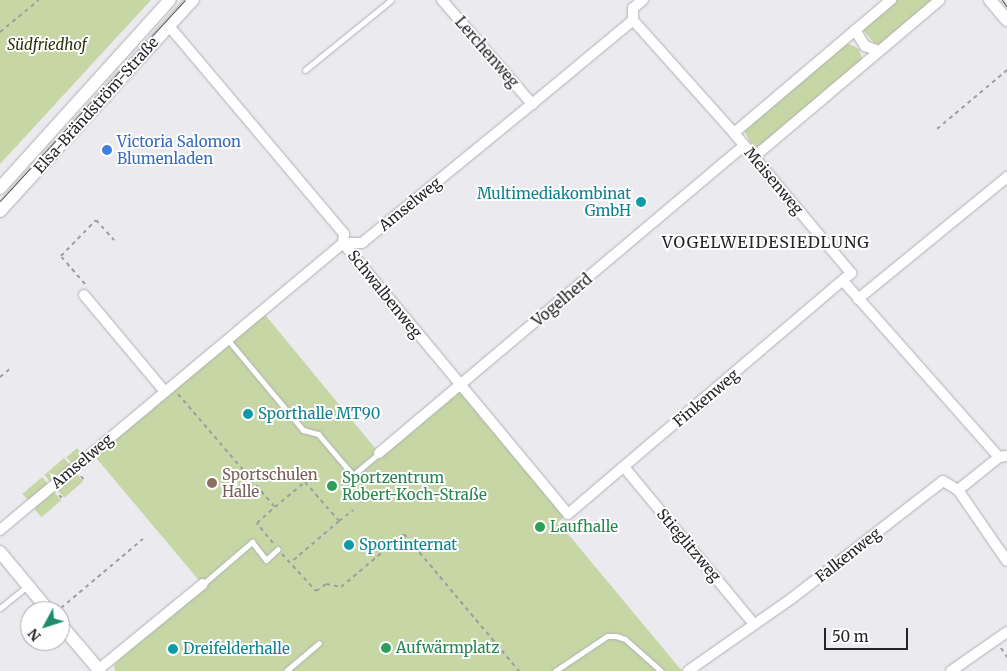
<!DOCTYPE html>
<html>
<head>
<meta charset="utf-8">
<style>
  body { margin:0 }
  #map { position:relative; width:1007px; height:671px; overflow:hidden; background:#eaeaef; font-family:Merriweather,serif }
  div>[style] { position:absolute }
  .green>* { inset:0; background:#c6d6a4; transform-origin:0 0 }
  .path>* { height:2px; margin-top:-1px; transform-origin:0; background:repeating-linear-gradient(90deg,#9e9ea1 0 4px,transparent 0 8px) }
  .roads { filter:drop-shadow(0 0 1px #afafb4) drop-shadow(0 0 1px #afafb4) }
  .service>* { height:5px; margin:-2.5px; padding:0 2.5px; transform-origin:2.5px; border-radius:2.5px; background:#fff }
  .minor>* { height:10px; margin:-5px; padding:0 5px; transform-origin:5px; border-radius:5px; background:#fff }
  .tertiary>* { height:12px; margin:-6px; padding:0 6px; transform-origin:6px; border-radius:6px; background:#fff }
  .tram>* { height:1px; margin:-0.5px; padding:0 0.5px; transform-origin:0.5px; border-radius:0.5px; background:#525255 }
  .dots>* { width:14px; height:14px; translate:-50% -50%; box-sizing:border-box; border:2px solid #fff; border-radius:50% }
  span { translate:-50% -50%; white-space:nowrap; text-align:center; line-height:1.15; -webkit-text-stroke:4px #fff; paint-order:stroke }
  .park-label { font-size:15px; color:#2a340a; font-style:italic }
  .street-label { font-size:15px; color:#252527 }
  .shop-label { font-size:15px; color:#366cbe }
  .left { translate:0 -50%; text-align:left }
  .culture-label { font-size:15px; color:#0d838f }
  .right { translate:-100% -50%; text-align:right }
  .education-label { font-size:15px; color:#785e54 }
  .leisure-label { font-size:15px; color:#27864d }
  .neighbourhood-label { font-size:16px; color:#252527; letter-spacing:1px }
  .north { position:absolute; left:20px; top:601px; width:50px; height:50px; box-sizing:border-box; background:#fff; border:1px solid #a8a8a9; border-radius:50%; rotate:230deg; font-size:14px; font-weight:700; line-height:20px; text-align:center; color:#252527 }
  .north::after { content:''; display:block; margin:auto; width:18px; height:22px; background:#1e8d6c; clip-path:polygon(50% 0,100% 100%,50% 72%,0 100%) }
  .scale { position:absolute; left:824px; top:628px; width:84px; height:22px; box-sizing:border-box; border:2px solid #252527; border-top:0; padding-left:6px; font-size:15px; line-height:18px; white-space:nowrap; color:#252527; -webkit-text-stroke:4px #fff; paint-order:stroke }
</style>
</head>
<body>
<div id="map">
  <div class="green">
    <i style="clip-path:polygon(0 0,151px 0,0 164px)"></i>
    <i style="clip-path:polygon(897px 0,933px 0,880px 45px,874px 43px,863px 30px)"></i>
    <i style="clip-path:polygon(847px 43px,859px 49px,862px 59px,757px 148px,752px 145px,743px 129px)"></i>
    <i style="clip-path:polygon(262px 311px,379px 453px,460px 386px,568px 514px,558px 522px,682px 671px,115px 671px,114px 665px,202px 584px,92px 453px)"></i>
    <i style="left:77px;top:448px;width:11px;height:14px;rotate:49deg"></i>
    <i style="left:64px;top:458px;width:11px;height:26px;rotate:49deg"></i>
    <i style="left:76px;top:473px;width:11px;height:25px;rotate:49deg"></i>
    <i style="left:42px;top:477px;width:11px;height:26px;rotate:49deg"></i>
    <i style="left:54px;top:492px;width:11px;height:26px;rotate:49deg"></i>
  </div>
  <div class="path">
    <i style="left:0;top:32px;width:50px;rotate:-39.4deg"></i>
    <i style="left:937px;top:129px;width:92px;rotate:-40.1deg"></i>
    <i style="left:85px;top:284px;width:37px;rotate:-131deg"></i>
    <i style="left:61px;top:256px;width:50px;rotate:-45.8deg"></i>
    <i style="left:96px;top:220px;width:27px;rotate:48deg"></i>
    <i style="left:0;top:377px;width:13px;rotate:-39deg"></i>
    <i style="left:178px;top:394px;width:149px;rotate:49.4deg"></i>
    <i style="left:275px;top:507px;width:39px;rotate:-40deg"></i>
    <i style="left:305px;top:482px;width:52px;rotate:48.9deg"></i>
    <i style="left:339px;top:521px;width:63px;rotate:139.5deg"></i>
    <i style="left:81px;top:476px;width:5px;rotate:53deg"></i>
    <i style="left:59px;top:495px;width:6px;rotate:45deg"></i>
    <i style="left:339px;top:521px;width:18px;rotate:-38deg"></i>
    <i style="left:273px;top:543px;width:26px;rotate:-129deg"></i>
    <i style="left:257px;top:523px;width:24px;rotate:-42deg"></i>
    <i style="left:282px;top:554px;width:50px;rotate:47.4deg"></i>
    <i style="left:316px;top:591px;width:12px;rotate:-35deg"></i>
    <i style="left:326px;top:584px;width:15px;rotate:11deg"></i>
    <i style="left:341px;top:587px;width:82px;rotate:-40.1deg"></i>
    <i style="left:404px;top:534px;width:179px;rotate:50deg"></i>
    <i style="left:61px;top:608px;width:107px;rotate:-40.1deg"></i>
    <i style="left:1001px;top:648px;width:11px;rotate:56deg"></i>
  </div>
  <div class="roads">
    <div class="service">
      <i style="left:305px;top:70px;width:111px;rotate:-39.1deg"></i>
      <i style="left:228px;top:340px;width:117px;rotate:50.2deg"></i>
      <i style="left:303px;top:430px;width:16px;rotate:15deg"></i>
      <i style="left:318px;top:434px;width:54px;rotate:49.5deg"></i>
      <i style="left:353px;top:475px;width:34px;rotate:-40deg"></i>
      <i style="left:203px;top:584px;width:65px;rotate:-40.6deg"></i>
      <i style="left:252px;top:542px;width:23px;rotate:52deg"></i>
      <i style="left:266px;top:560px;width:16px;rotate:-43deg"></i>
      <i style="left:0;top:608px;width:35px;rotate:-39deg"></i>
      <i style="left:286px;top:671px;width:43px;rotate:-40.3deg"></i>
      <i style="left:555px;top:671px;width:63px;rotate:-33.9deg"></i>
      <i style="left:607px;top:636px;width:9px"></i>
      <i style="left:616px;top:636px;width:9px;rotate:18deg"></i>
      <i style="left:625px;top:639px;width:48px;rotate:41.6deg"></i>
    </div>
    <div class="minor">
      <i style="left:442px;top:0;width:138px;rotate:49.1deg"></i>
      <i style="left:169px;top:26px;width:272px;rotate:49.9deg"></i>
      <i style="left:344px;top:234px;width:9px;rotate:96deg"></i>
      <i style="left:343px;top:243px;width:352px;rotate:50.3deg"></i>
      <i style="left:568px;top:514px;width:372px;rotate:-40.4deg"></i>
      <i style="left:851px;top:273px;width:182px;rotate:-129.9deg"></i>
      <i style="left:734px;top:133px;width:152px;rotate:-131.8deg"></i>
      <i style="left:855px;top:30px;width:19px;rotate:58deg"></i>
      <i style="left:865px;top:46px;width:15px;rotate:20deg"></i>
      <i style="left:734px;top:133px;width:206px;rotate:-40.3deg"></i>
      <i style="left:754px;top:157px;width:243px;rotate:-40.2deg"></i>
      <i style="left:844px;top:282px;width:234px;rotate:48.5deg"></i>
      <i style="left:84px;top:295px;width:126px;rotate:50.1deg"></i>
      <i style="left:858px;top:299px;width:193px;rotate:-39.3deg"></i>
      <i style="left:379px;top:453px;width:477px;rotate:-40.1deg"></i>
      <i style="left:624px;top:467px;width:202px;rotate:50.4deg"></i>
      <i style="left:958px;top:490px;width:53px;rotate:-38.8deg"></i>
      <i style="left:999px;top:457px;width:8px;rotate:-7deg"></i>
      <i style="left:0;top:530px;width:447px;rotate:-39.9deg"></i>
      <i style="left:343px;top:243px;width:19px"></i>
      <i style="left:362px;top:243px;width:220px;rotate:-39.3deg"></i>
      <i style="left:532px;top:104px;width:131px;rotate:-39.7deg"></i>
      <i style="left:633px;top:20px;width:12px;rotate:-90deg"></i>
      <i style="left:633px;top:8px;width:13px;rotate:-39deg"></i>
      <i style="left:99px;top:669px;width:134px;rotate:-39.3deg"></i>
      <i style="left:688px;top:671px;width:126px;rotate:-35deg"></i>
      <i style="left:791px;top:599px;width:192px;rotate:-37.8deg"></i>
      <i style="left:943px;top:481px;width:17px;rotate:31deg"></i>
      <i style="left:958px;top:490px;width:86px;rotate:55.4deg"></i>
      <i style="left:951px;top:671px;width:68px;rotate:-34.9deg"></i>
    </div>
    <div class="tertiary">
      <i style="left:990px;top:0;width:26px;rotate:50deg"></i>
      <i style="left:0;top:188px;width:253px;rotate:-47.9deg"></i>
      <i style="left:0;top:211px;width:286px;rotate:-47.6deg"></i>
      <i style="left:0;top:552px;width:77px;rotate:50.3deg"></i>
      <i style="left:60px;top:624px;width:62px;rotate:49.6deg"></i>
    </div>
  </div>
  <div class="tram">
    <i style="left:1002px;top:0;width:9px;rotate:54deg"></i>
    <i style="left:0;top:201px;width:273px;rotate:-47.4deg"></i>
  </div>
  <div class="dots">
    <i style="left:107px;top:150px;background:#3f7fe0"></i>
    <i style="left:641px;top:202px;background:#0f9aa8"></i>
    <i style="left:248px;top:414px;background:#0f9aa8"></i>
    <i style="left:212px;top:483px;background:#8d6e63"></i>
    <i style="left:332px;top:486px;background:#2e9e5b"></i>
    <i style="left:540px;top:527px;background:#2e9e5b"></i>
    <i style="left:349px;top:545px;background:#0f9aa8"></i>
    <i style="left:386px;top:648px;background:#2e9e5b"></i>
    <i style="left:173px;top:649px;background:#0f9aa8"></i>
  </div>
  <div class="park-label">
    <span style="left:47px;top:45px">Südfriedhof</span>
  </div>
  <div class="street-label">
    <span style="left:487px;top:52px;rotate:49deg">Lerchenweg</span>
    <span style="left:96px;top:105px;rotate:-48deg">Elsa-Brändström-Straße</span>
    <span style="left:774px;top:181px;rotate:50deg">Meisenweg</span>
    <span style="left:410px;top:204px;rotate:-39deg">Amselweg</span>
    <span style="left:385px;top:294px;rotate:51deg">Schwalbenweg</span>
    <span style="left:562px;top:300px;rotate:-40deg">Vogelherd</span>
    <span style="left:706px;top:398px;rotate:-40deg">Finkenweg</span>
    <span style="left:82px;top:461px;rotate:-40deg">Amselweg</span>
    <span style="left:689px;top:545px;rotate:50deg">Stieglitzweg</span>
    <span style="left:848px;top:555px;rotate:-38deg">Falkenweg</span>
  </div>
  <div class="shop-label">
    <span class="left" style="left:117px;top:150px">Victoria Salomon<br>Blumenladen</span>
  </div>
  <div class="culture-label">
    <span class="right" style="left:631px;top:202px">Multimediakombinat<br>GmbH</span>
    <span class="left" style="left:258px;top:414px">Sporthalle MT90</span>
    <span class="left" style="left:359px;top:545px">Sportinternat</span>
    <span class="left" style="left:183px;top:649px">Dreifelderhalle</span>
  </div>
  <div class="education-label">
    <span class="left" style="left:222px;top:483px">Sportschulen<br>Halle</span>
  </div>
  <div class="leisure-label">
    <span class="left" style="left:342px;top:486px">Sportzentrum<br>Robert-Koch-Straße</span>
    <span class="left" style="left:550px;top:527px">Laufhalle</span>
    <span class="left" style="left:396px;top:648px">Aufwärmplatz</span>
  </div>
  <div class="neighbourhood-label">
    <span style="left:766px;top:242px">VOGELWEIDESIEDLUNG</span>
  </div>
  <div class="north">N</div>
  <div class="scale">50 m</div>
</div>
</body>
</html>
